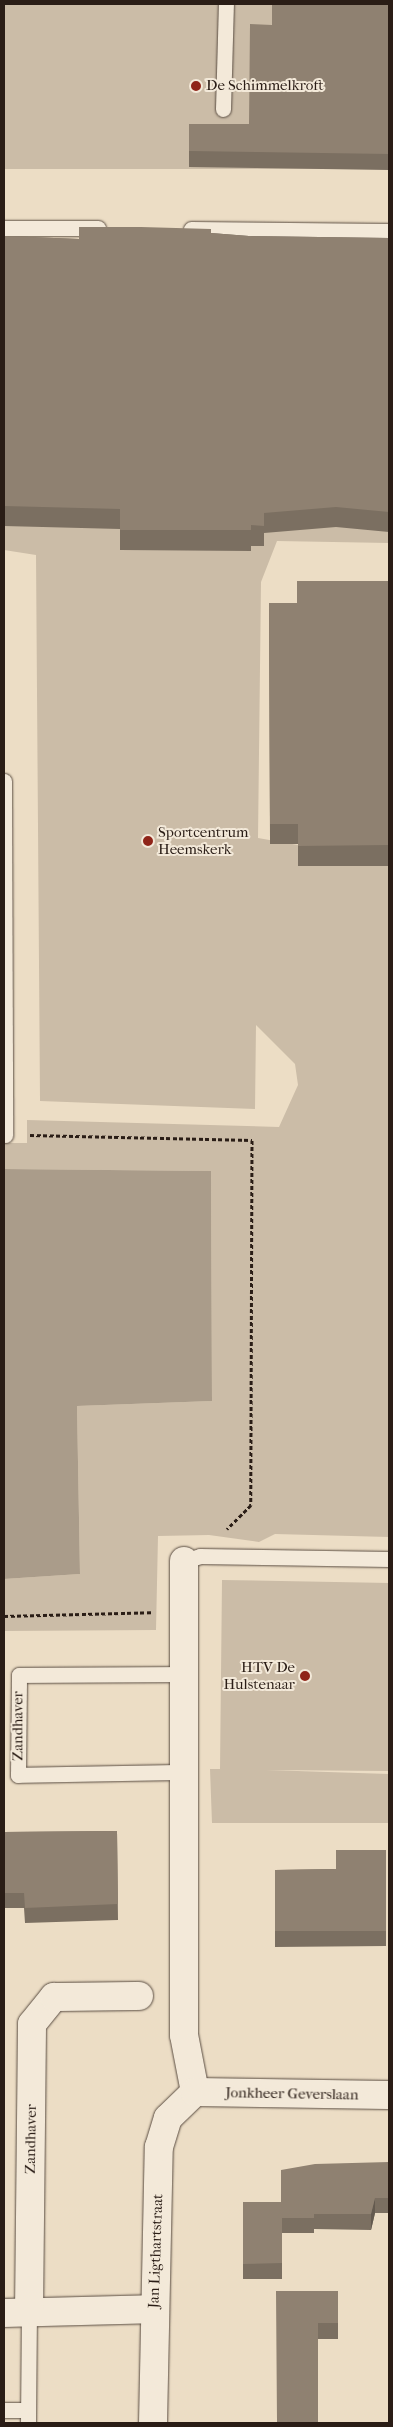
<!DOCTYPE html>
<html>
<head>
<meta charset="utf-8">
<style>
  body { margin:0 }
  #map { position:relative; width:393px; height:2427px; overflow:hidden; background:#ecddc5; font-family:"IM FELL French Canon",serif }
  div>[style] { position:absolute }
  .green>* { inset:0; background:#cbbca7; transform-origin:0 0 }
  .water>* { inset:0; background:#aa9c8a }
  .path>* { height:3px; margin-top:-1.5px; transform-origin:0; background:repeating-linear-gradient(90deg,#2a1d16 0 4px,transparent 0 6.5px) }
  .roads { filter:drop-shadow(0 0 1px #5a4d42) drop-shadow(0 0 1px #5a4d42) }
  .service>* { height:15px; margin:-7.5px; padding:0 7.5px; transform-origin:7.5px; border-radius:7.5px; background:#f3e9d9 }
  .minor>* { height:28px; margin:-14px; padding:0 14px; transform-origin:14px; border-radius:14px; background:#f3e9d9 }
  .secondary>* { height:28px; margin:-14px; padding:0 14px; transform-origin:14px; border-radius:14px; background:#f3e9d9 }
  .wall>* { inset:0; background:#7b6f61 }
  .shaded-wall>* { inset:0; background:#645a4f }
  .building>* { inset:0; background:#8f8171 }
  .dots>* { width:14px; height:14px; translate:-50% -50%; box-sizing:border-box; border:2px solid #f3e9d9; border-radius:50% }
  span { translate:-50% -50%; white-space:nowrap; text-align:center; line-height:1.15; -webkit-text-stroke:4px #f3e9d9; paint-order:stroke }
  .poi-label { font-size:15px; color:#2a1d16 }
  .left { translate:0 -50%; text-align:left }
  .right { translate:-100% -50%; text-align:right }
  .street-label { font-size:15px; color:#2a1d16 }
  .frame { position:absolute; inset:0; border:5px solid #2a1d16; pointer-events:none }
</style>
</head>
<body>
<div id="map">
  <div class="green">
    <i style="left:4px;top:4px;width:385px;height:165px"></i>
    <i style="clip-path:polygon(4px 246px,389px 249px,389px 543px,277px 541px,261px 582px,258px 838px,389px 861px,389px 1537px,275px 1534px,259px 1542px,209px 1535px,158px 1536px,156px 1630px,4px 1631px,4px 1579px,80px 1574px,77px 1406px,212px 1401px,211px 1171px,4px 1169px,4px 1143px,27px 1143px,27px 1120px,279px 1127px,298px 1085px,295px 1064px,256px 1025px,255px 1109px,40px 1101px,36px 555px,4px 550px)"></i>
    <i style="clip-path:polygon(222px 1580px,389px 1583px,389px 1771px,266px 1770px,389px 1774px,389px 1823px,212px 1823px,210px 1769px,220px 1769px)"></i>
  </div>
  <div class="water">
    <i style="clip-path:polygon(4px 1169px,211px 1171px,212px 1401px,77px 1406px,80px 1574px,4px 1579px)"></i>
  </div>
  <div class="path">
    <i style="left:30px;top:1135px;width:222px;rotate:1.3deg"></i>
    <i style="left:252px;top:1140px;width:365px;rotate:90.2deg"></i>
    <i style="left:251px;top:1505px;width:34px;rotate:135deg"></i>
    <i style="left:4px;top:1616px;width:148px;rotate:-1.5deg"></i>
  </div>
  <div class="roads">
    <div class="service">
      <i style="left:223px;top:109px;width:105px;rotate:-88.4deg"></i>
      <i style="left:4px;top:228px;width:94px"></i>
      <i style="left:191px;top:229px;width:198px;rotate:0.6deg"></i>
      <i style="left:4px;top:781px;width:354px;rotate:89.8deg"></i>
      <i style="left:184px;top:1561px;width:17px;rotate:-17deg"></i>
      <i style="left:200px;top:1556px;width:189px;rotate:0.9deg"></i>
      <i style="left:184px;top:1772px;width:166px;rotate:179deg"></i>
      <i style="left:18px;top:1775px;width:100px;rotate:-89.4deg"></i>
      <i style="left:19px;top:1675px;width:165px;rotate:-0.3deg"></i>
      <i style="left:4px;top:2410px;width:24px"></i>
      <i style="left:28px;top:2423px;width:110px;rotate:-89.5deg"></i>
    </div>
    <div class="minor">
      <i style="left:184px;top:1561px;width:474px;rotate:90deg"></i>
      <i style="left:184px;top:2035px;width:58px;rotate:79.1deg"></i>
      <i style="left:4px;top:2313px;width:151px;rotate:-1.5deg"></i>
      <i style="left:29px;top:2313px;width:289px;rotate:-89.4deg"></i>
      <i style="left:32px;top:2024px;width:35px;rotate:-51deg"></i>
      <i style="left:54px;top:1997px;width:85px;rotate:-0.7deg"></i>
    </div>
    <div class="secondary">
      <i style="left:153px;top:2423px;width:276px;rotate:-88.8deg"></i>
      <i style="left:159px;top:2147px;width:30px;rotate:-73deg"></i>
      <i style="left:168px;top:2118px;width:37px;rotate:-44deg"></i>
      <i style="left:195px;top:2092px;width:194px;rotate:0.9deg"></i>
    </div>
  </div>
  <div class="wall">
    <i style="clip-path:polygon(389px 4px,389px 170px,189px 167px,189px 124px,249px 124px,272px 25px)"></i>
    <i style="clip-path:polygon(211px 233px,249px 236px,389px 238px,389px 532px,336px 527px,264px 533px,264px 546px,251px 546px,251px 551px,120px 550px,120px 529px,4px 526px,4px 236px,79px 239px)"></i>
    <i style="clip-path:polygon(389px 581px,389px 866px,298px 866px,298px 844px,270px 844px,269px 603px,297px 603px)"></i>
    <i style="clip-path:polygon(117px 1831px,118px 1920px,25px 1923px,24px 1908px,4px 1908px,4px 1832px)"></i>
    <i style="clip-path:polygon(386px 1850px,386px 1946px,275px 1947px,275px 1870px,336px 1869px)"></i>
    <i style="clip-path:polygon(389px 2162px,389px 2213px,375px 2213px,371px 2230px,314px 2229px,314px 2233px,282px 2233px,282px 2279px,243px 2279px,243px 2202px,281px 2202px)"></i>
    <i style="clip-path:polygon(276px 2291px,338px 2291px,338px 2339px,318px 2339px)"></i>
  </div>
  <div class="shaded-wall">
    <i style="clip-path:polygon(375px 2198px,375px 2213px,371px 2230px,371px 2214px)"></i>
  </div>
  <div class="building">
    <i style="clip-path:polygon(272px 4px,389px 4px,389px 154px,189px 151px,189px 124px,249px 124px,250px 24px,272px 25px)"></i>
    <i style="clip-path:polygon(79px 227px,141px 227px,211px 229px,211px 233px,249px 236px,389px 238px,389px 512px,336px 507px,264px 513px,264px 526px,251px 525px,251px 530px,120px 530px,120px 509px,4px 506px,4px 236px,79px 239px)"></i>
    <i style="clip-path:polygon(297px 581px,389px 581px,389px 845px,298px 846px,298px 824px,270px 824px,269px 603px,297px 603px)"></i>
    <i style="clip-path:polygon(117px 1831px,118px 1904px,25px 1908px,24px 1893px,4px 1893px,4px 1832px)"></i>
    <i style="clip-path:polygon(336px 1850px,386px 1850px,386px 1931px,275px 1931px,275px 1870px,336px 1869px)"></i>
    <i style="clip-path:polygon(389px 2162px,389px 2198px,375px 2198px,371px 2214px,314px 2214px,314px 2218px,282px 2218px,282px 2263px,243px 2264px,243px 2202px,281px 2202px,281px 2170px,315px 2164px)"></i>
    <i style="clip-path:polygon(276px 2291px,338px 2291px,338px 2323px,318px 2323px,318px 2423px,277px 2423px)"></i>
  </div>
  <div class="dots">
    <i style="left:196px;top:86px;background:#8f2418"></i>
    <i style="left:148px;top:841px;background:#8f2418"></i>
    <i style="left:305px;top:1676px;background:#8f2418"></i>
  </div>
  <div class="poi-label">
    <span class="left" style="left:206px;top:86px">De Schimmelkroft</span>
    <span class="left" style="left:158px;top:841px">Sportcentrum<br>Heemskerk</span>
    <span class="right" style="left:295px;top:1676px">HTV De<br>Hulstenaar</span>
  </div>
  <div class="street-label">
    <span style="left:18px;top:1726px;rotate:-90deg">Zandhaver</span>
    <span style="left:292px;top:2094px;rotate:1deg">Jonkheer Geverslaan</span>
    <span style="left:31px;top:2139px;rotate:-89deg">Zandhaver</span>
    <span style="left:156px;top:2251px;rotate:-88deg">Jan Ligthartstraat</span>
  </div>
  <div class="frame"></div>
</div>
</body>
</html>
